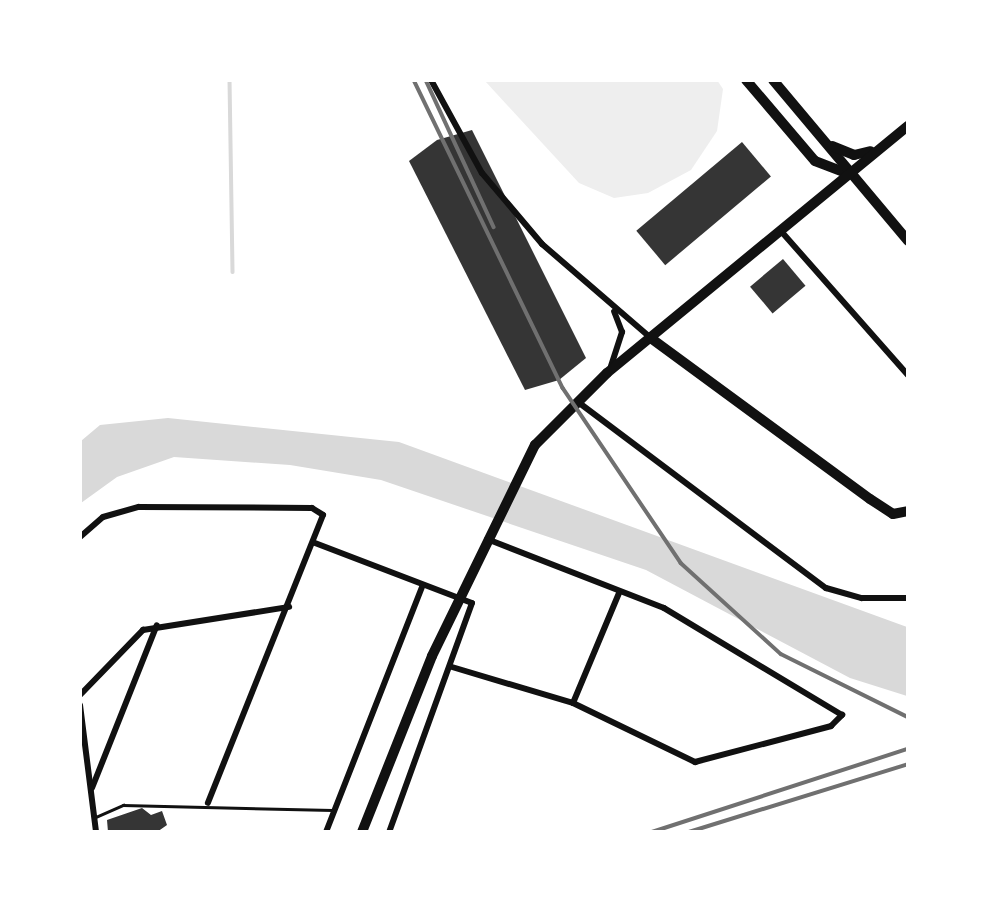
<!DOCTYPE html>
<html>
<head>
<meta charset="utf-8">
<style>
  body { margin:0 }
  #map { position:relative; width:988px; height:912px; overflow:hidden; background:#fff; font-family:"Asap Condensed",sans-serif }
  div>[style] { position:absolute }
  .green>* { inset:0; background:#eee }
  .water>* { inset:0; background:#d9d9d9 }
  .stream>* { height:3.5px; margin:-1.75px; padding:0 1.75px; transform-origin:1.75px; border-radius:1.75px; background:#d9d9d9 }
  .building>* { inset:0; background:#353535; transform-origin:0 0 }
  .service>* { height:2.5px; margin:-1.25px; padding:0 1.25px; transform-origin:1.25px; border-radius:1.25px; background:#111 }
  .minor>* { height:6px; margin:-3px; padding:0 3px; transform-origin:3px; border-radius:3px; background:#111 }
  .primary>* { height:10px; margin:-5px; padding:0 5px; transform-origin:5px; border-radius:5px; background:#111 }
  .rail>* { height:3.5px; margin:-1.75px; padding:0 1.75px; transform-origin:1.75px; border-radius:1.75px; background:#707070 }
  span { translate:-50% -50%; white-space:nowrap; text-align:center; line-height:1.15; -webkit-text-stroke:5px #fff; paint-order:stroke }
  .frame { position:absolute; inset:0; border:82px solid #fff; pointer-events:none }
</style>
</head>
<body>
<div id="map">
  <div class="green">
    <i style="clip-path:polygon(717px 80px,723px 89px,717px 131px,691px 170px,648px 193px,614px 198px,579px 183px,485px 81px)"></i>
  </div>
  <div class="water">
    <i style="clip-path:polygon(168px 418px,399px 442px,907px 627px,907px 696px,850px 678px,646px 570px,381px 480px,290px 465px,174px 457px,117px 477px,81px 503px,81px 441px,100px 425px)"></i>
  </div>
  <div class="stream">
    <i style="left:230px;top:80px;width:192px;rotate:89.1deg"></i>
  </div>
  <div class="building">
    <i style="clip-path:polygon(472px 130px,586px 358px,559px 380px,525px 390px,409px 161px,437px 140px)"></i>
    <i style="left:742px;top:142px;width:45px;height:138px;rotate:50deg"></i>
    <i style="left:783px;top:259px;width:35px;height:43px;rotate:50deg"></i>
    <i style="clip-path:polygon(142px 808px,151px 815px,162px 811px,167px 825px,157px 832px,108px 832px,107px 820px)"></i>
  </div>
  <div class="service">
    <i style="left:96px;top:817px;width:30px;rotate:-24deg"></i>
    <i style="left:123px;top:805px;width:209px;rotate:1.4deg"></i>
  </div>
  <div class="minor">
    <i style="left:431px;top:80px;width:106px;rotate:61.3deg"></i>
    <i style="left:482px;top:173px;width:93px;rotate:49.8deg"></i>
    <i style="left:542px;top:244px;width:145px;rotate:40.8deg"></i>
    <i style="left:780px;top:230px;width:193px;rotate:48.6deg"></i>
    <i style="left:611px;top:366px;width:36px;rotate:-72deg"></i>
    <i style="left:622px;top:332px;width:22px;rotate:-111deg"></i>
    <i style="left:578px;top:402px;width:310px;rotate:36.9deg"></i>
    <i style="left:826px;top:588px;width:37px;rotate:16deg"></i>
    <i style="left:862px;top:598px;width:46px"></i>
    <i style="left:80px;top:537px;width:30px;rotate:-41deg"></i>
    <i style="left:103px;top:517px;width:37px;rotate:-16deg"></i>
    <i style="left:139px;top:507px;width:173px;rotate:0.3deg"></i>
    <i style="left:312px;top:508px;width:13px;rotate:32deg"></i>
    <i style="left:323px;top:515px;width:310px;rotate:111.8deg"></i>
    <i style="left:315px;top:543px;width:168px;rotate:20.9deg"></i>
    <i style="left:472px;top:603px;width:244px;rotate:109.9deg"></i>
    <i style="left:452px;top:667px;width:126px;rotate:16.6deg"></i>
    <i style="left:573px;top:703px;width:136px;rotate:25.8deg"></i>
    <i style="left:695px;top:762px;width:141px;rotate:-14.8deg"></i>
    <i style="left:831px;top:726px;width:16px;rotate:-45deg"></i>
    <i style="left:842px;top:715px;width:208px;rotate:-149deg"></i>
    <i style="left:664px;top:608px;width:190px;rotate:-158.7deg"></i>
    <i style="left:80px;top:695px;width:91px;rotate:-45.9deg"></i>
    <i style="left:143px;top:630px;width:148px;rotate:-9deg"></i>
    <i style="left:573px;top:703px;width:119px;rotate:-67.3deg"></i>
    <i style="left:80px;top:705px;width:128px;rotate:82.8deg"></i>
    <i style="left:92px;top:788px;width:175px;rotate:-68.3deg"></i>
    <i style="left:326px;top:832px;width:265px;rotate:-68.6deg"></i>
  </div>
  <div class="primary">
    <i style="left:746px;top:80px;width:106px;rotate:49.6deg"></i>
    <i style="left:815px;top:161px;width:33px;rotate:21deg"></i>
    <i style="left:773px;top:80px;width:210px;rotate:50deg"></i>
    <i style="left:832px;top:146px;width:24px;rotate:22deg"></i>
    <i style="left:854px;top:155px;width:17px;rotate:-13deg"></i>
    <i style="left:652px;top:339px;width:270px;rotate:36.3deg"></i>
    <i style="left:870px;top:499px;width:27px;rotate:33deg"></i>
    <i style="left:893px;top:514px;width:15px;rotate:-11deg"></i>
    <i style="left:362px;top:832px;width:189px;rotate:-68.3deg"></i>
    <i style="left:432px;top:656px;width:235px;rotate:-64deg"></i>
    <i style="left:535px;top:445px;width:102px;rotate:-45deg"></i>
    <i style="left:607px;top:373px;width:389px;rotate:-39.4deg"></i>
  </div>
  <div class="rail">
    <i style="left:414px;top:80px;width:342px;rotate:64.2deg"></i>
    <i style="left:563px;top:388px;width:211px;rotate:56deg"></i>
    <i style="left:681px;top:563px;width:135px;rotate:42.3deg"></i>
    <i style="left:781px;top:654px;width:142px;rotate:26.4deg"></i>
    <i style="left:426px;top:80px;width:162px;rotate:65.2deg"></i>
    <i style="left:652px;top:832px;width:269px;rotate:-18deg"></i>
    <i style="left:689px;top:832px;width:229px;rotate:-17.2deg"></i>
  </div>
  <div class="frame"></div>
</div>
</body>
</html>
